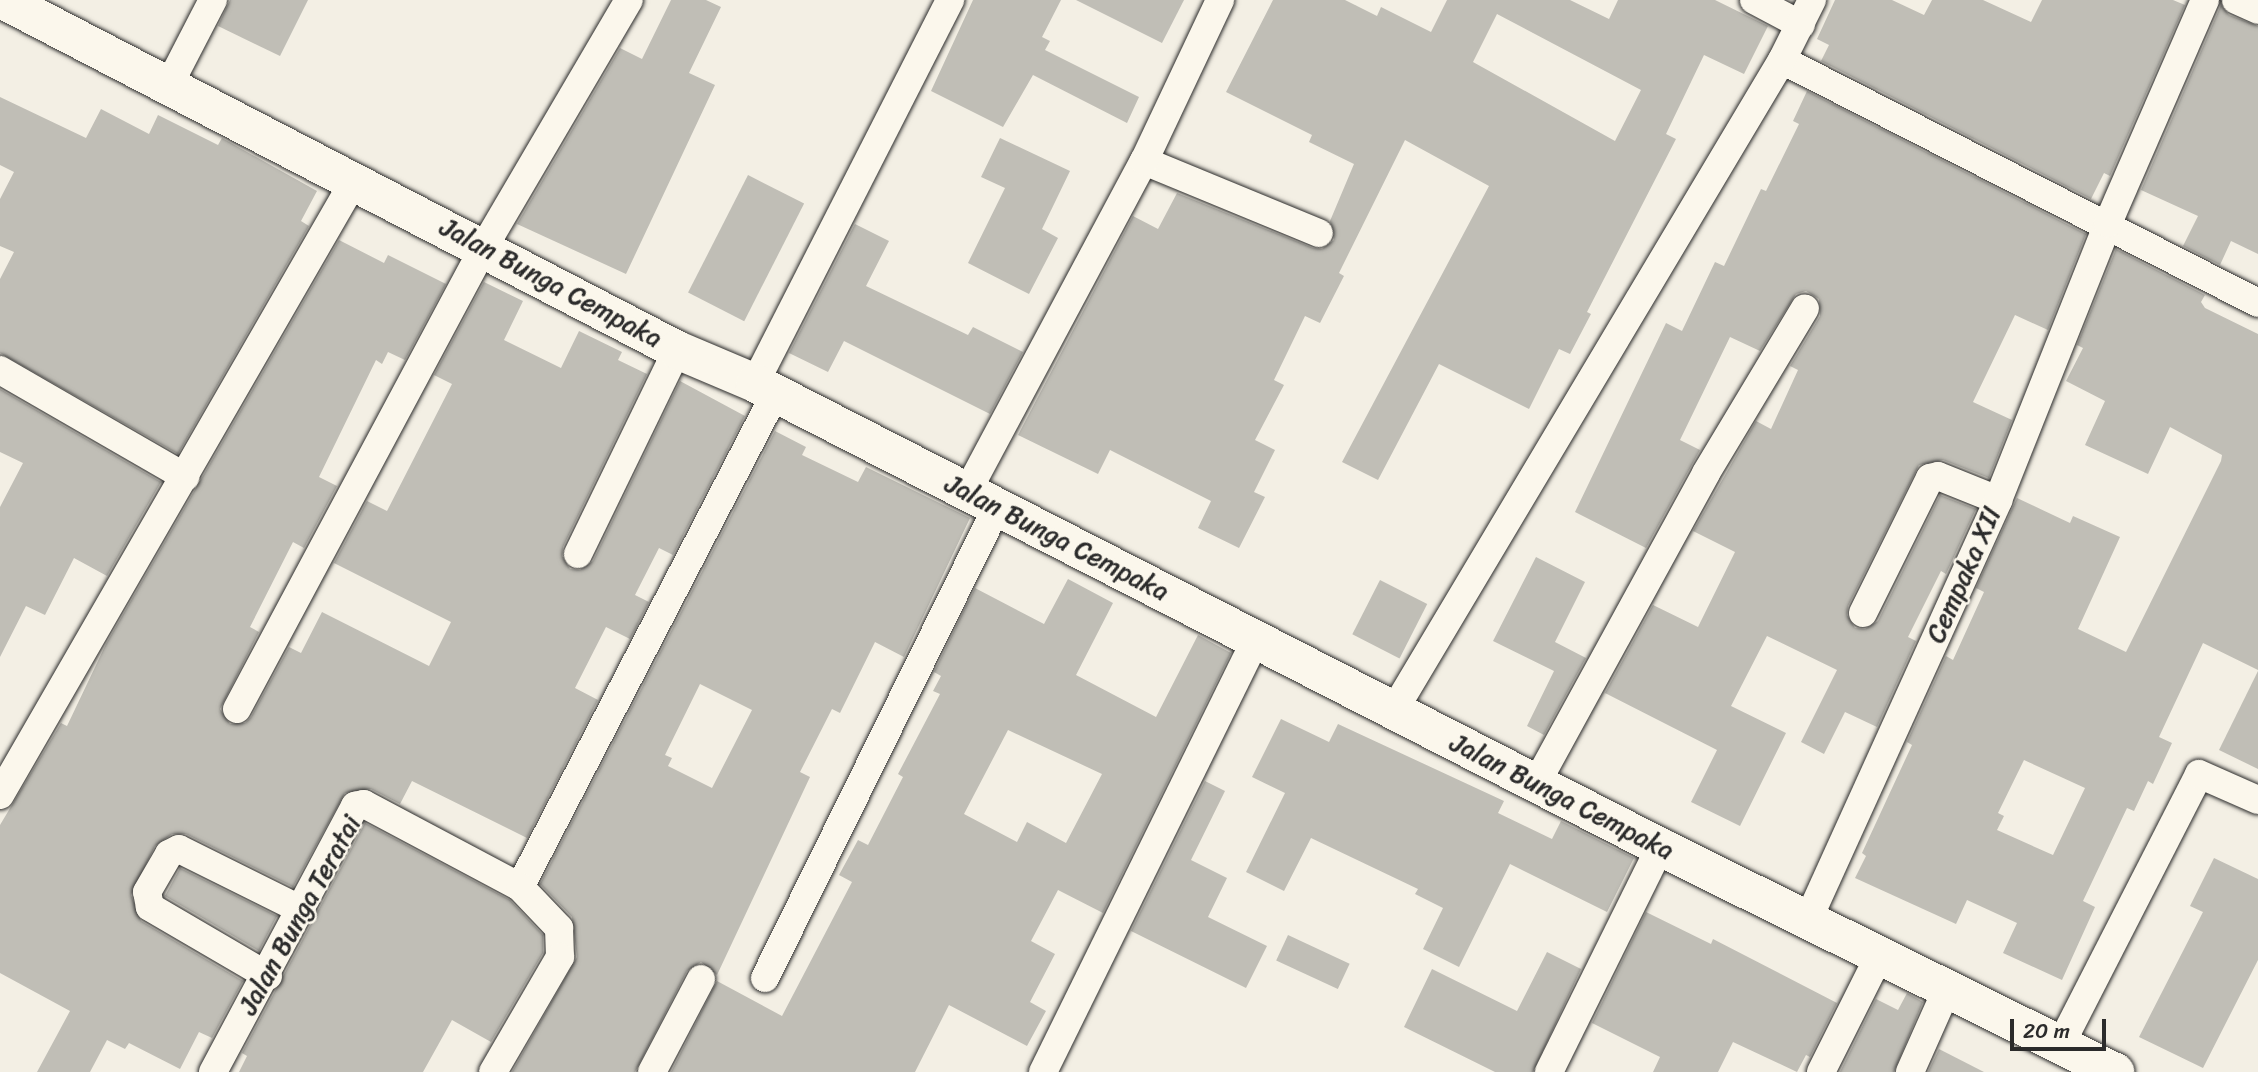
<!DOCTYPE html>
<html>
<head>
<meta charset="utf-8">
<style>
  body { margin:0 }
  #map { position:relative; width:2258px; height:1072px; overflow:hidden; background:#f3efe4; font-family:Sriracha,sans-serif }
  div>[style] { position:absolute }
  .building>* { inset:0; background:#c0beb6; transform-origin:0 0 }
  .roads { filter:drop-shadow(0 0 2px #2b2b2b) drop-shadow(0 0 2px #2b2b2b) }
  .street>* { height:28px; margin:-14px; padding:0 14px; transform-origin:14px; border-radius:14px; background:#fbf7ec }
  .secondary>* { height:38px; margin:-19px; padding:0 19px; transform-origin:19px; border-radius:19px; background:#fbf7ec }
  span { translate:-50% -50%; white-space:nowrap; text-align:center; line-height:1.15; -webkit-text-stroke:5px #fbf7ec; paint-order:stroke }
  .street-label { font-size:26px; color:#2b2b2b }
  .scale { position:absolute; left:2010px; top:1019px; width:96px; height:32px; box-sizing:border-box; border:4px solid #2b2b2b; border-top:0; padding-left:9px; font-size:21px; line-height:24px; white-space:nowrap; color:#2b2b2b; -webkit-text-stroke:5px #fbf7ec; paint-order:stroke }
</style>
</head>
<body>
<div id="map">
  <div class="building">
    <i style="clip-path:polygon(230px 0,308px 0,280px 56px,218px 26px)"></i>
    <i style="clip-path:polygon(671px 0,706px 0,721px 7px,689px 73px,715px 85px,626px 274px,517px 224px,620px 48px,642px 59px)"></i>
    <i style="clip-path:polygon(973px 0,1061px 0,1042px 37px,1050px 41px,1045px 50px,1139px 97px,1127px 123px,1033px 75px,1003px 127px,931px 91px)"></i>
    <i style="clip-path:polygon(1076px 0,1184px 0,1162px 43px)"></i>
    <i style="clip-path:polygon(evenodd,1273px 0,1345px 0,1377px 16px,1381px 7px,1431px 32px,1447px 0,1570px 0,1609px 19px,1618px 0,1715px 0,1768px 26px,1744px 74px,1704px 55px,1666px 134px,1676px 139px,1587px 312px,1591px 314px,1570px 354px,1559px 349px,1529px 409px,1439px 364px,1378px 480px,1342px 462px,1489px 186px,1405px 140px,1339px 273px,1344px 276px,1320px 323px,1305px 316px,1274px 380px,1284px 385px,1255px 440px,1275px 450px,1254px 492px,1265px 497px,1239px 548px,1198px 528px,1211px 501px,1110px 450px,1098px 474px,1018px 435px,1133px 216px,1158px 229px,1177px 193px,1313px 248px,1322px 249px,1334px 240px,1330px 221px,1354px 164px,1309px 142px,1312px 135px,1226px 92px,1273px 0,1497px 14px,1641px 90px,1615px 141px,1473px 62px,1497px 14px)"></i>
    <i style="clip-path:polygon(1835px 0,1892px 0,1924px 15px,1932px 0,1983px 0,2031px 22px,2042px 0,2173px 0,2185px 5px,2110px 176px,2104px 173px,2091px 199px,1821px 61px,1829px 45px,1817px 39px)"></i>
    <i style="clip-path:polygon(2221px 5px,2229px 15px,2258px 26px,2258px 254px,2231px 241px,2220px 265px,2183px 246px,2198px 216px,2141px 190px)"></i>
    <i style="clip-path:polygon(1807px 91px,2086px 234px,2048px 330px,2015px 315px,1973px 402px,2012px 420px,1989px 478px,1943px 460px,1919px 465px,1848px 606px,1847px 615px,1855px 628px,1865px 629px,1878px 621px,1940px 495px,1976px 509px,1946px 574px,1941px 571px,1908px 637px,1916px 641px,1877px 727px,1845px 712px,1824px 754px,1801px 742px,1837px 670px,1767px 636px,1731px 706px,1786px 733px,1740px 826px,1691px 802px,1717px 750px,1605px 693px,1653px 605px,1698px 627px,1735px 552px,1693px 531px,1756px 421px,1771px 429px,1798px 370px,1790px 366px,1820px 316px,1819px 299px,1806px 291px,1796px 294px,1760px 351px,1730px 337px,1680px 440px,1700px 450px,1646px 548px,1575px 512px,1666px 323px,1682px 331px,1715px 262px,1724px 266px,1761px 189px,1766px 191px,1799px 124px,1793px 121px)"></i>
    <i style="clip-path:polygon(0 97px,86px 138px,101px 109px,149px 134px,158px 115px,218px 145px,222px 138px,317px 191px,301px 221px,309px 226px,178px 454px,0 353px,0 279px,14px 252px,0 246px,0 199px,14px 172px,0 165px)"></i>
    <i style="clip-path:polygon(1000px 138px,1070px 171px,1042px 229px,1058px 238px,1029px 294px,968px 263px,1005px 188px,981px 177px)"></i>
    <i style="left:748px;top:175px;width:63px;height:132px;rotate:27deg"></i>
    <i style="clip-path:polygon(855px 224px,889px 241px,866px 286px,968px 335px,973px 327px,1023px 352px,990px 414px,844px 341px,828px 372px,789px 353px)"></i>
    <i style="clip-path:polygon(339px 240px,384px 263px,388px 255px,446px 284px,405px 360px,388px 352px,382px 364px,376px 360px,319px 477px,337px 486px,304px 548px,293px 542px,250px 627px,259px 632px,220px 709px,230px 724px,245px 723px,251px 717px,289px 647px,301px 653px,322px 612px,429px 666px,451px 622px,334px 563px,367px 501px,387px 511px,452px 384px,434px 375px,484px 282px,523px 301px,504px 340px,561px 368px,579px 331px,622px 352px,618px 360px,647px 374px,563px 547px,562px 556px,570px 569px,580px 570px,593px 561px,680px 381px,745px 416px,673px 555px,659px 548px,635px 595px,649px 602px,630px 639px,606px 627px,575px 688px,598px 700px,527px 838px,412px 781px,400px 804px,371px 789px,345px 793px,293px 887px,186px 834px,172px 834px,155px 846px,131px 895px,141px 921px,243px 981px,212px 1038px,199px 1032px,180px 1069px,129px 1043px,125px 1049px,107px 1040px,90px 1072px,37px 1072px,70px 1011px,0 973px,0 825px,61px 723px,67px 726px,106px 644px)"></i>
    <i style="clip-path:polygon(evenodd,2116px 249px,2205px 295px,2201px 302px,2205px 308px,2258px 334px,2258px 670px,2203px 643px,2159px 737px,2172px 743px,2153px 784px,2148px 781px,2134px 811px,2127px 808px,2083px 901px,2095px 907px,2062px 980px,2003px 953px,2017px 923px,1967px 900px,1956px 924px,1855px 878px,1866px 856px,1862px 853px,1912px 745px,1907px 742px,1946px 656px,1953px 660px,1984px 592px,1976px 588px,2017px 498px,2070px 523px,2073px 516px,2120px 537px,2078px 629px,2126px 652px,2221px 461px,2222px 455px,2170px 427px,2148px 474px,2085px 445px,2105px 401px,2066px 381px,2083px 348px,2077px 345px,2116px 249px,2024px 760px,2085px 788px,2053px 855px,1997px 830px,2004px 816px,1998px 813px,2024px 760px)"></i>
    <i style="clip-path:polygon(0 389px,161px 482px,107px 576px,74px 558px,45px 615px,26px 606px,0 657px,0 507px,23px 463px,0 452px)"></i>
    <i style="clip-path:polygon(evenodd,775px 431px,806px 447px,802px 455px,858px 482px,866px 467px,970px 518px,904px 657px,875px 642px,840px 713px,832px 709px,800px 772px,810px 777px,717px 975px,701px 962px,687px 971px,635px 1072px,512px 1072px,577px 957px,572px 917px,540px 884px,775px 431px,700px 684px,752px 710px,712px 788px,668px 766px,672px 758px,665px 755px,700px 684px)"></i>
    <i style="clip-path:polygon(1536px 557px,1585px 582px,1555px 642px,1586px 658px,1544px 735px,1527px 726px,1554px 671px,1493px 641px)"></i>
    <i style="clip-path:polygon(evenodd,1068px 579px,1113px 603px,1076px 675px,1156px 717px,1198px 635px,1231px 653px,1103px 913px,1058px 890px,1031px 941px,1055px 954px,1030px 1002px,1046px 1011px,1027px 1046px,949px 1005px,915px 1072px,671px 1072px,717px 981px,782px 1016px,852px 882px,839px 875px,858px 840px,868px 845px,903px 777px,898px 774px,940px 694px,933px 691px,941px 676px,934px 672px,975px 588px,1044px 624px,1068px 579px,1008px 730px,1102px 774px,1066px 843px,1027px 822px,1017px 842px,964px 814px,1008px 730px)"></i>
    <i style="left:1380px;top:580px;width:53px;height:61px;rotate:27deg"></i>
    <i style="clip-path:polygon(2258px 671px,2258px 769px,2219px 750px)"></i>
    <i style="clip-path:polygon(1281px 719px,1329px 742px,1338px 724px,1504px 801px,1498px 813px,1552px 839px,1561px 821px,1634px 858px,1607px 912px,1510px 864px,1459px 967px,1423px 949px,1443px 908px,1415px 894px,1418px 889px,1311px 838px,1284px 891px,1246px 872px,1285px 793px,1252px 777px)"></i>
    <i style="clip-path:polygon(1205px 781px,1225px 791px,1191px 860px,1227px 878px,1208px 917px,1267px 946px,1246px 988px,1131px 931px)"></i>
    <i style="clip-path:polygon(365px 823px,510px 900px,543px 935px,543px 953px,491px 1042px,452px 1020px,423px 1072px,239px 1072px,247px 1056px,242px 1053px)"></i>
    <i style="clip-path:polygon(2214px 858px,2258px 879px,2258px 960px,2203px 1068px,2139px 1037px,2203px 912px,2190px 906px)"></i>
    <i style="clip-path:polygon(180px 868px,277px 916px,259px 951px,165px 896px)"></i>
    <i style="clip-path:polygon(1646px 912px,1711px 944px,1713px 939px,1837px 1003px,1810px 1057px,1806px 1055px,1797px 1072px,1733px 1042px,1718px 1072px,1653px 1072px,1660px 1057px,1592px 1023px)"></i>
    <i style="left:1288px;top:935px;width:68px;height:28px;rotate:25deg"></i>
    <i style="clip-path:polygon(1547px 952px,1581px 969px,1533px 1072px,1495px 1072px,1404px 1027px,1432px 969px,1517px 1011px)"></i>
    <i style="clip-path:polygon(1907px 993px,1923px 1002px,1894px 1072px,1840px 1072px,1876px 999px,1898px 1010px)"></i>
    <i style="clip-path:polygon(1939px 1049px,1984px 1072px,1928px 1072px)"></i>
  </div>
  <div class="roads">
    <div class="street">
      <i style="left:1754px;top:0;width:53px;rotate:28deg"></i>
      <i style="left:2236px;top:0;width:24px;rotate:24deg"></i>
      <i style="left:1782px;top:60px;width:534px;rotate:27.04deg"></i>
      <i style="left:168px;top:87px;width:98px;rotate:-62.7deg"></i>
      <i style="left:1144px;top:161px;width:189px;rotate:22.4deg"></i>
      <i style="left:0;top:370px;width:214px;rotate:30deg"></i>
      <i style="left:755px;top:383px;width:430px;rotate:-63deg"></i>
      <i style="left:967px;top:492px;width:375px;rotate:-61.9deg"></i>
      <i style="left:1144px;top:161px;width:178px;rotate:-64.7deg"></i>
      <i style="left:578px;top:554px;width:227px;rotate:-64.1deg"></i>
      <i style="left:1863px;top:613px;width:151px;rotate:-63.6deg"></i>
      <i style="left:1930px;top:478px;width:8px;rotate:-14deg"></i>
      <i style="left:1938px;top:476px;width:65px;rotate:21.8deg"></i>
      <i style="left:237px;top:709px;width:524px;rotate:-61.87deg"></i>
      <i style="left:484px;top:247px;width:286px;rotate:-59.6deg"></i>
      <i style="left:1393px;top:712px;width:759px;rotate:-59.18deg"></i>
      <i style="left:1782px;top:60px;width:67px;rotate:-63.4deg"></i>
      <i style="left:1536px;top:784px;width:354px;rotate:-61.3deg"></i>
      <i style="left:1706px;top:473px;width:192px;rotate:-59deg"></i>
      <i style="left:0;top:795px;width:709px;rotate:-60.03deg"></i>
      <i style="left:520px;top:887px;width:555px;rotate:-62.65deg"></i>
      <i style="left:1807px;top:922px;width:463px;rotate:-65.6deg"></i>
      <i style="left:1998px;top:500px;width:298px;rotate:-68.3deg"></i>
      <i style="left:2108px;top:223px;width:243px;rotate:-66.5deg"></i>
      <i style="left:268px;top:976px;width:137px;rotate:-149.7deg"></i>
      <i style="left:150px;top:907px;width:15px;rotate:-101deg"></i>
      <i style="left:147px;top:892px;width:44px;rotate:-59.9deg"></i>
      <i style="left:169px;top:854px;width:11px;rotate:-27deg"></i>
      <i style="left:179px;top:849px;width:137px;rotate:26.4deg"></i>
      <i style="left:765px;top:978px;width:525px;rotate:-63.78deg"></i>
      <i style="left:2061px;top:1044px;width:303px;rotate:-62.9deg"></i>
      <i style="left:2199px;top:774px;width:64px;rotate:23.8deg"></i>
      <i style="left:213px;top:1072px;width:302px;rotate:-61.9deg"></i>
      <i style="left:355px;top:806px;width:9px;rotate:-13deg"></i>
      <i style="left:364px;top:804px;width:177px;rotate:28deg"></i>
      <i style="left:520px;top:887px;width:57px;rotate:46.4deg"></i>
      <i style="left:559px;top:928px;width:29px;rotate:88deg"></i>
      <i style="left:560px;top:957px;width:133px;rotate:120.2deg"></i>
      <i style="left:652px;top:1072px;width:105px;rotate:-62.2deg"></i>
      <i style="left:1043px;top:1072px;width:482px;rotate:-63.8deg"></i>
      <i style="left:1549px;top:1072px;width:251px;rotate:-63.7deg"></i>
      <i style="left:1821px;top:1072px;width:132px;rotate:-63.4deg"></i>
      <i style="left:1910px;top:1072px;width:91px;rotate:-66deg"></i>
    </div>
    <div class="secondary">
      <i style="left:3px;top:0;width:759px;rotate:27.44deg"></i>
      <i style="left:677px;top:350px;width:85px;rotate:22.9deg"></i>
      <i style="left:755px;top:383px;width:1017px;rotate:27.14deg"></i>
      <i style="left:1660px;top:847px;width:508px;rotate:26.31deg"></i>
    </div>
  </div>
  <div class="street-label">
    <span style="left:551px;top:283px;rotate:28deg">Jalan Bunga Cempaka</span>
    <span style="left:1057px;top:538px;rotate:27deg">Jalan Bunga Cempaka</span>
    <span style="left:1964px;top:575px;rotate:-66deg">Cempaka XII</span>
    <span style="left:1562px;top:797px;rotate:27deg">Jalan Bunga Cempaka</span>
    <span style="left:300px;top:915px;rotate:-61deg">Jalan Bunga Teratai</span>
  </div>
  <div class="scale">20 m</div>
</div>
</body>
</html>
